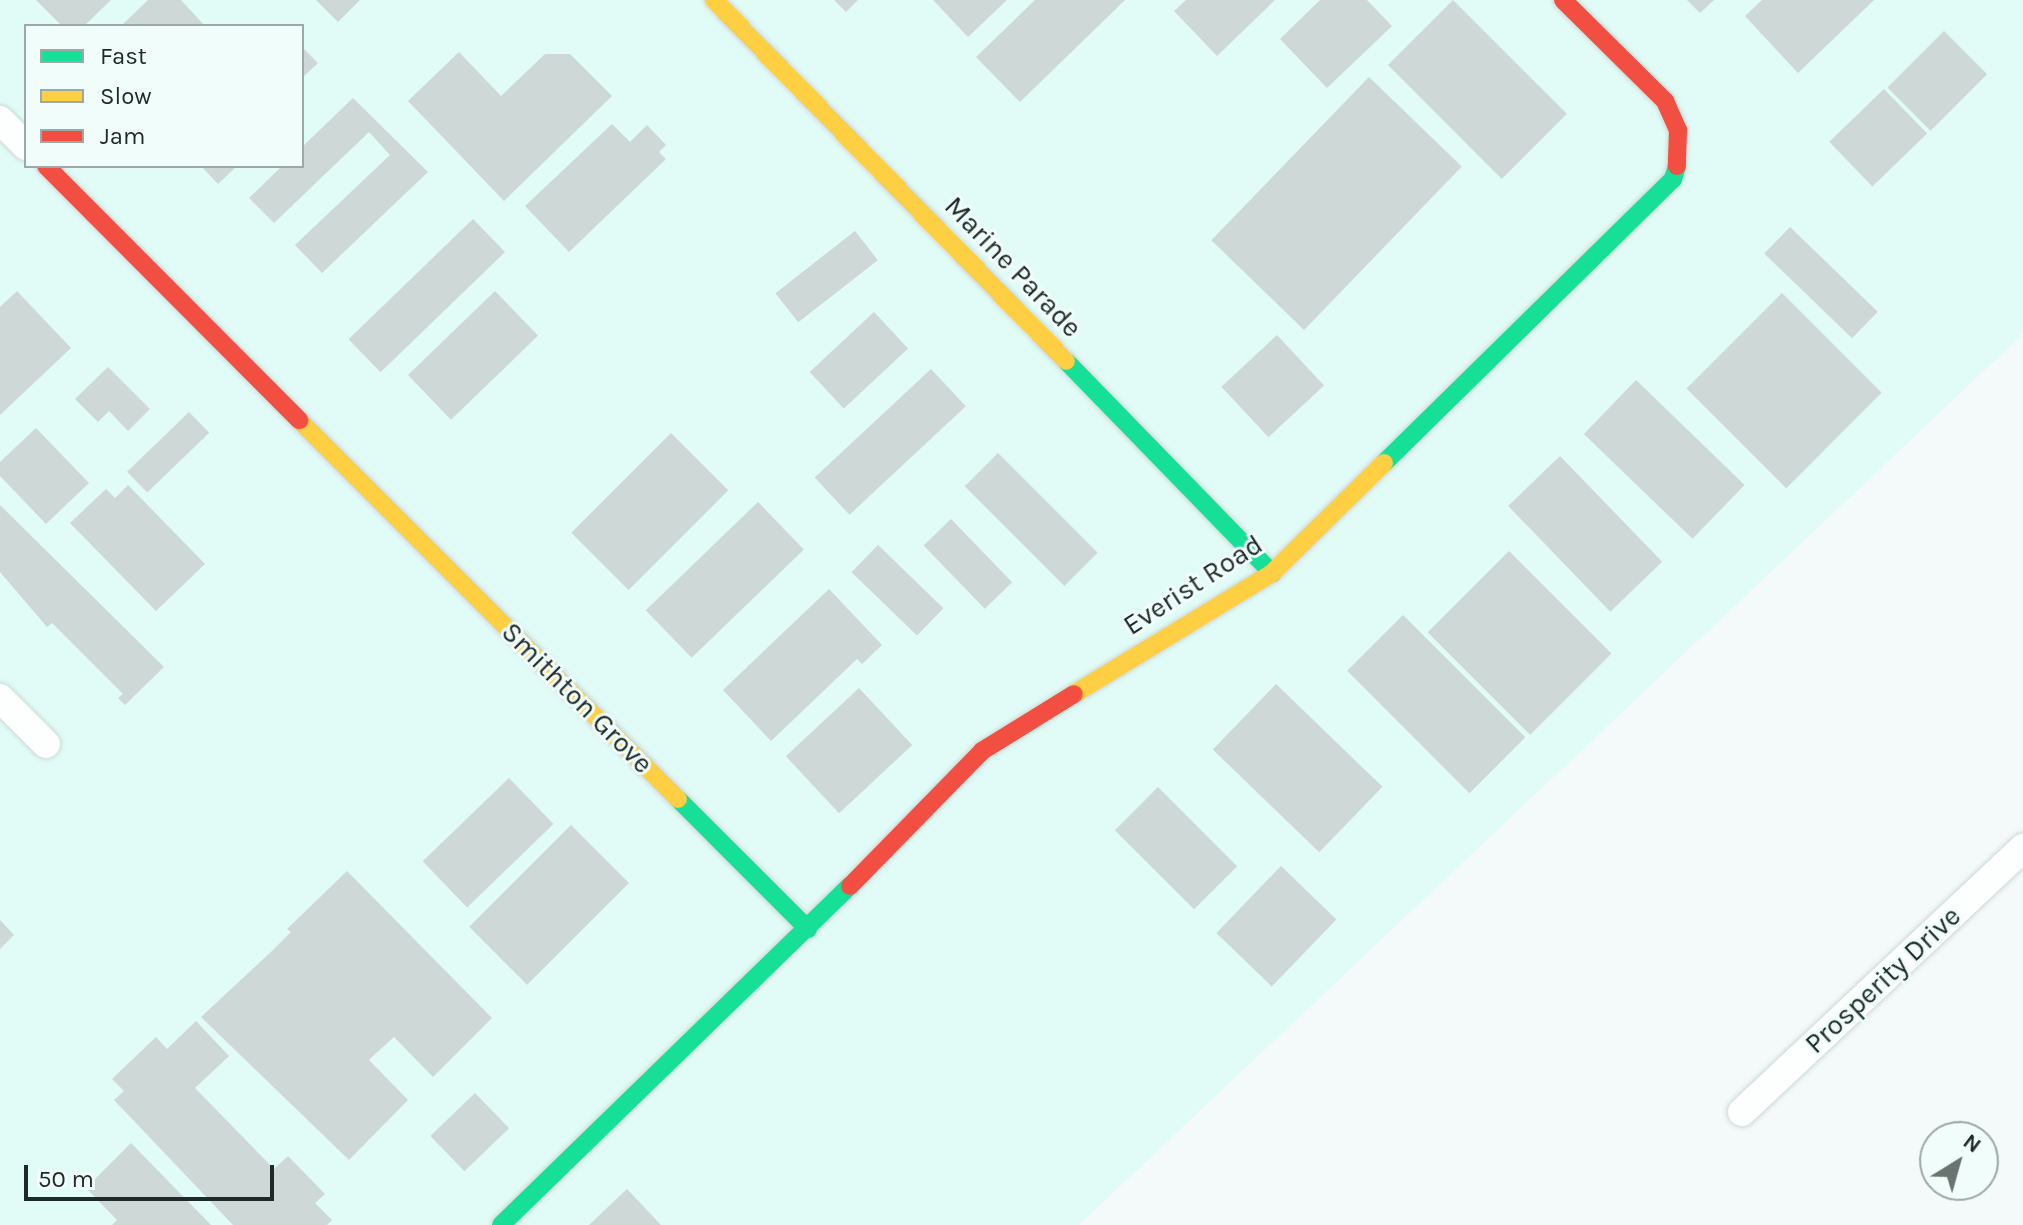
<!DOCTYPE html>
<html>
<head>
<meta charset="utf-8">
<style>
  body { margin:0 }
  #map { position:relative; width:2023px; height:1225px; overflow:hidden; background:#f3faf9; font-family:Karla,sans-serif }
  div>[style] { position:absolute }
  .built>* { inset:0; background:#e1fcf6 }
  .building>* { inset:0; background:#ced8d6; transform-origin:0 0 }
  .roads { filter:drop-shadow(0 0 2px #ced8d6) drop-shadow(0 0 2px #ced8d6) }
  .street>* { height:28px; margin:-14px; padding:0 14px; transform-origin:14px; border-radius:14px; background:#fdfefe }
  .fast>* { height:18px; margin:-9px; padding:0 9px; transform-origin:9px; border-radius:9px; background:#16e098 }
  .slow>* { height:18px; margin:-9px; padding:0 9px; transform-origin:9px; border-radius:9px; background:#ffcf43 }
  .jam>* { height:18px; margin:-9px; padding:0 9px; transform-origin:9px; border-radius:9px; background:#f24e42 }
  span { translate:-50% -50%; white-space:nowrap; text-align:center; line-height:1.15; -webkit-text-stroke:6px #f0fdfa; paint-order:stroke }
  .street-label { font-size:28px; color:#1e2a27 }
  .legend { position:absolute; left:24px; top:24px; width:280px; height:144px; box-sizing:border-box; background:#f0fdfa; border:2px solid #9ca9a6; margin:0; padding:10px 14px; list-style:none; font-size:24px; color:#1e2a27 }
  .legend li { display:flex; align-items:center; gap:16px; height:40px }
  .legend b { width:40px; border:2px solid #9ca9a6 }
  .north { position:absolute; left:1919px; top:1121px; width:80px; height:80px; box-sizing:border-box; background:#f0fdfa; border:2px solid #9ca9a6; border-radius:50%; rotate:37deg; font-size:22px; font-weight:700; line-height:32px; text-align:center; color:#1e2a27 }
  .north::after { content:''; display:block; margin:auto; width:28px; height:36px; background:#697370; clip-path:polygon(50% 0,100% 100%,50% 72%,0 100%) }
  .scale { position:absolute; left:24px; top:1165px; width:250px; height:36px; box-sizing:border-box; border:4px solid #1e2a27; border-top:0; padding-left:10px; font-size:24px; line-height:28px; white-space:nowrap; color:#1e2a27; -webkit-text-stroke:6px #f0fdfa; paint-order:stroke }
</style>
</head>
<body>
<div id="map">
  <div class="built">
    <i style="clip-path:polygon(evenodd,0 0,2023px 0,2023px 334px,1079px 1225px,0 1225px,0 0,26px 26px,302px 26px,302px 166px,26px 166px,26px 26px)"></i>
  </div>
  <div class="building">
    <i style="clip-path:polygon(36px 0,111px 0,84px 26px,62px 26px)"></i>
    <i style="clip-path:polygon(148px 0,181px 0,205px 26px,121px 26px)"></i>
    <i style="clip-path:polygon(316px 0,360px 0,338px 22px)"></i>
    <i style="clip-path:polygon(834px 0,858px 0,846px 12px)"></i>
    <i style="clip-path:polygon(933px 0,1007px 0,968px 37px)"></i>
    <i style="clip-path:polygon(1035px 0,1125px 0,1020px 102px,976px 57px)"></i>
    <i style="clip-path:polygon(1186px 0,1275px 0,1217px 56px,1174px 11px)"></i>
    <i style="clip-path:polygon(1320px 0,1367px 0,1392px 26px,1327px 88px,1280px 39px)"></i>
    <i style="left:1453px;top:0;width:161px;height:92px;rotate:45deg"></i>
    <i style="clip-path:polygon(1687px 0,1714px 0,1700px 13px)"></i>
    <i style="clip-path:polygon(1762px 0,1874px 0,1798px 73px,1745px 16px)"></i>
    <i style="left:1944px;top:31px;width:61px;height:80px;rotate:45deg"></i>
    <i style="clip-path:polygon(302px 47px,318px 63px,302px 78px)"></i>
    <i style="clip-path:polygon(459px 52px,501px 96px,545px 54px,570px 54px,612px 96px,504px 201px,408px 101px)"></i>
    <i style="left:1369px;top:77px;width:129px;height:227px;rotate:44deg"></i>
    <i style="left:1884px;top:89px;width:62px;height:76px;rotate:46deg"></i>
    <i style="clip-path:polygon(353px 98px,428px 172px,322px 273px,295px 245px,390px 155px,369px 132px,274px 223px,249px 198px,282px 166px,302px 166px,302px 147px)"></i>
    <i style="clip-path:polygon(612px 124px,630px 142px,647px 125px,666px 145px,659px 152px,666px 159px,569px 252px,525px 206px)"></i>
    <i style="clip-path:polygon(201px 166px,237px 166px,218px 184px)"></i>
    <i style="left:473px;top:219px;width:46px;height:173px;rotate:46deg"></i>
    <i style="left:1790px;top:227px;width:122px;height:37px;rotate:44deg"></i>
    <i style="left:855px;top:231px;width:37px;height:101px;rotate:52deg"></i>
    <i style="clip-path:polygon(17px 291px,71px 348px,0 415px,0 307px)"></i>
    <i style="left:495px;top:291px;width:62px;height:121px;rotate:46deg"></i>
    <i style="left:1782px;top:293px;width:141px;height:135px;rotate:45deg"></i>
    <i style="left:874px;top:312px;width:50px;height:88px;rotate:47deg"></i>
    <i style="left:1277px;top:335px;width:69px;height:76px;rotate:47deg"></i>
    <i style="clip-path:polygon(108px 367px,150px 409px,128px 431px,109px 411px,98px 422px,75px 399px)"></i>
    <i style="left:931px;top:369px;width:51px;height:159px;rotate:47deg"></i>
    <i style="left:1636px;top:380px;width:151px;height:75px;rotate:44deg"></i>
    <i style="left:189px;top:412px;width:29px;height:86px;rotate:46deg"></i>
    <i style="clip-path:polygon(36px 428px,89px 483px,46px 524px,0 476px,0 462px)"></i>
    <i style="left:671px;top:433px;width:81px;height:141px;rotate:45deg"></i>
    <i style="left:998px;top:453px;width:141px;height:47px;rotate:45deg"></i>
    <i style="left:1560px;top:456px;width:147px;height:72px;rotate:46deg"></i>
    <i style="clip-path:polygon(128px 485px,205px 564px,156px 611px,70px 523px,106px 489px,115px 498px)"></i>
    <i style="left:758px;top:502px;width:66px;height:156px;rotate:46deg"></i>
    <i style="clip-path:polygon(0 505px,164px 667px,125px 705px,118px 698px,123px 694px,52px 623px,47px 627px,0 572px)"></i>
    <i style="left:951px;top:519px;width:88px;height:38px;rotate:46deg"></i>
    <i style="left:878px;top:545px;width:91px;height:38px;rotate:44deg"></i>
    <i style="left:1509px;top:551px;width:145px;height:115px;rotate:45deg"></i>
    <i style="clip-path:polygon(829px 589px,882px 645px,862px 664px,857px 659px,771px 741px,723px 690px)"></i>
    <i style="left:1403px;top:615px;width:173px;height:79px;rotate:45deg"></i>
    <i style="left:1276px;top:684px;width:148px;height:91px;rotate:44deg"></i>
    <i style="left:859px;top:688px;width:78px;height:100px;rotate:47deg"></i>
    <i style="left:509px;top:778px;width:64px;height:120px;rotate:46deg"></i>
    <i style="left:1158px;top:787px;width:112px;height:61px;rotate:45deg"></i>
    <i style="left:571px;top:825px;width:82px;height:144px;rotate:45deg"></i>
    <i style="left:1281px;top:866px;width:77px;height:93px;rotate:44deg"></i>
    <i style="clip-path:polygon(347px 871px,492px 1018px,433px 1077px,394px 1037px,374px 1055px,369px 1060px,408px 1100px,349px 1160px,201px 1017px,272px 951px,291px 932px,287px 929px)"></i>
    <i style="clip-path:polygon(0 920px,14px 935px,0 949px)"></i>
    <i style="clip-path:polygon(196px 1021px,229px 1056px,195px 1088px,274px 1169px,288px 1156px,325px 1194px,315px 1203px,332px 1220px,327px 1225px,233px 1225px,114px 1100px,124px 1091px,112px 1079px,156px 1037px,167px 1049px)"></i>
    <i style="left:475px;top:1093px;width:49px;height:62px;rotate:46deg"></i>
    <i style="clip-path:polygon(131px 1143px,211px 1225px,112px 1225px,117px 1220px,86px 1188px)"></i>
    <i style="clip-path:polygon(627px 1189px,661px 1225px,589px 1225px)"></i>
  </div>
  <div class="roads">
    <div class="street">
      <i style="left:0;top:120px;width:37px;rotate:45deg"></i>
      <i style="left:0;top:698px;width:65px;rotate:45deg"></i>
      <i style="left:1742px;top:1112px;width:386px;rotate:-43.2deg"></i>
    </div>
    <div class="fast">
      <i style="left:1066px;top:361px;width:296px;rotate:45.8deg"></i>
      <i style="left:1384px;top:463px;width:405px;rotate:-44.5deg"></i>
      <i style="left:1673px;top:179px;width:14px;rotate:-73deg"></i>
      <i style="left:678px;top:799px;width:184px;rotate:45deg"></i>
      <i style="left:501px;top:1225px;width:487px;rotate:-44.2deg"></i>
    </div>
    <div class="slow">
      <i style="left:714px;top:0;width:504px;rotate:45.72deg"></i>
      <i style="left:299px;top:420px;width:536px;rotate:45deg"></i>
      <i style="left:1074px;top:694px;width:232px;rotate:-31.4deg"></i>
      <i style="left:1272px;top:573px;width:157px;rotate:-44.5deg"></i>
    </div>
    <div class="jam">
      <i style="left:1563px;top:0;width:144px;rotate:44.7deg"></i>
      <i style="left:1665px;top:101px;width:32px;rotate:66deg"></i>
      <i style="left:1678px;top:130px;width:36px;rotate:92deg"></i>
      <i style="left:46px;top:166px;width:359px;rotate:45.1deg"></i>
      <i style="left:850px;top:886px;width:189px;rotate:-45.6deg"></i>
      <i style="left:982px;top:751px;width:108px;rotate:-31.8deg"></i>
    </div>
  </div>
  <div class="street-label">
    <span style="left:1013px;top:267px;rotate:46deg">Marine Parade</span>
    <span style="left:1193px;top:585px;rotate:-33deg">Everist Road</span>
    <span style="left:577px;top:698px;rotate:45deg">Smithton Grove</span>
    <span style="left:1883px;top:980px;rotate:-43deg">Prosperity Drive</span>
  </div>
  <ul class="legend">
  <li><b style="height:10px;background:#16e098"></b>Fast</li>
  <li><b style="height:10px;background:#ffcf43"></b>Slow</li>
  <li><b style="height:10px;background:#f24e42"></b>Jam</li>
  </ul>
  <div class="north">N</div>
  <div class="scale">50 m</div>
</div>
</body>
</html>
